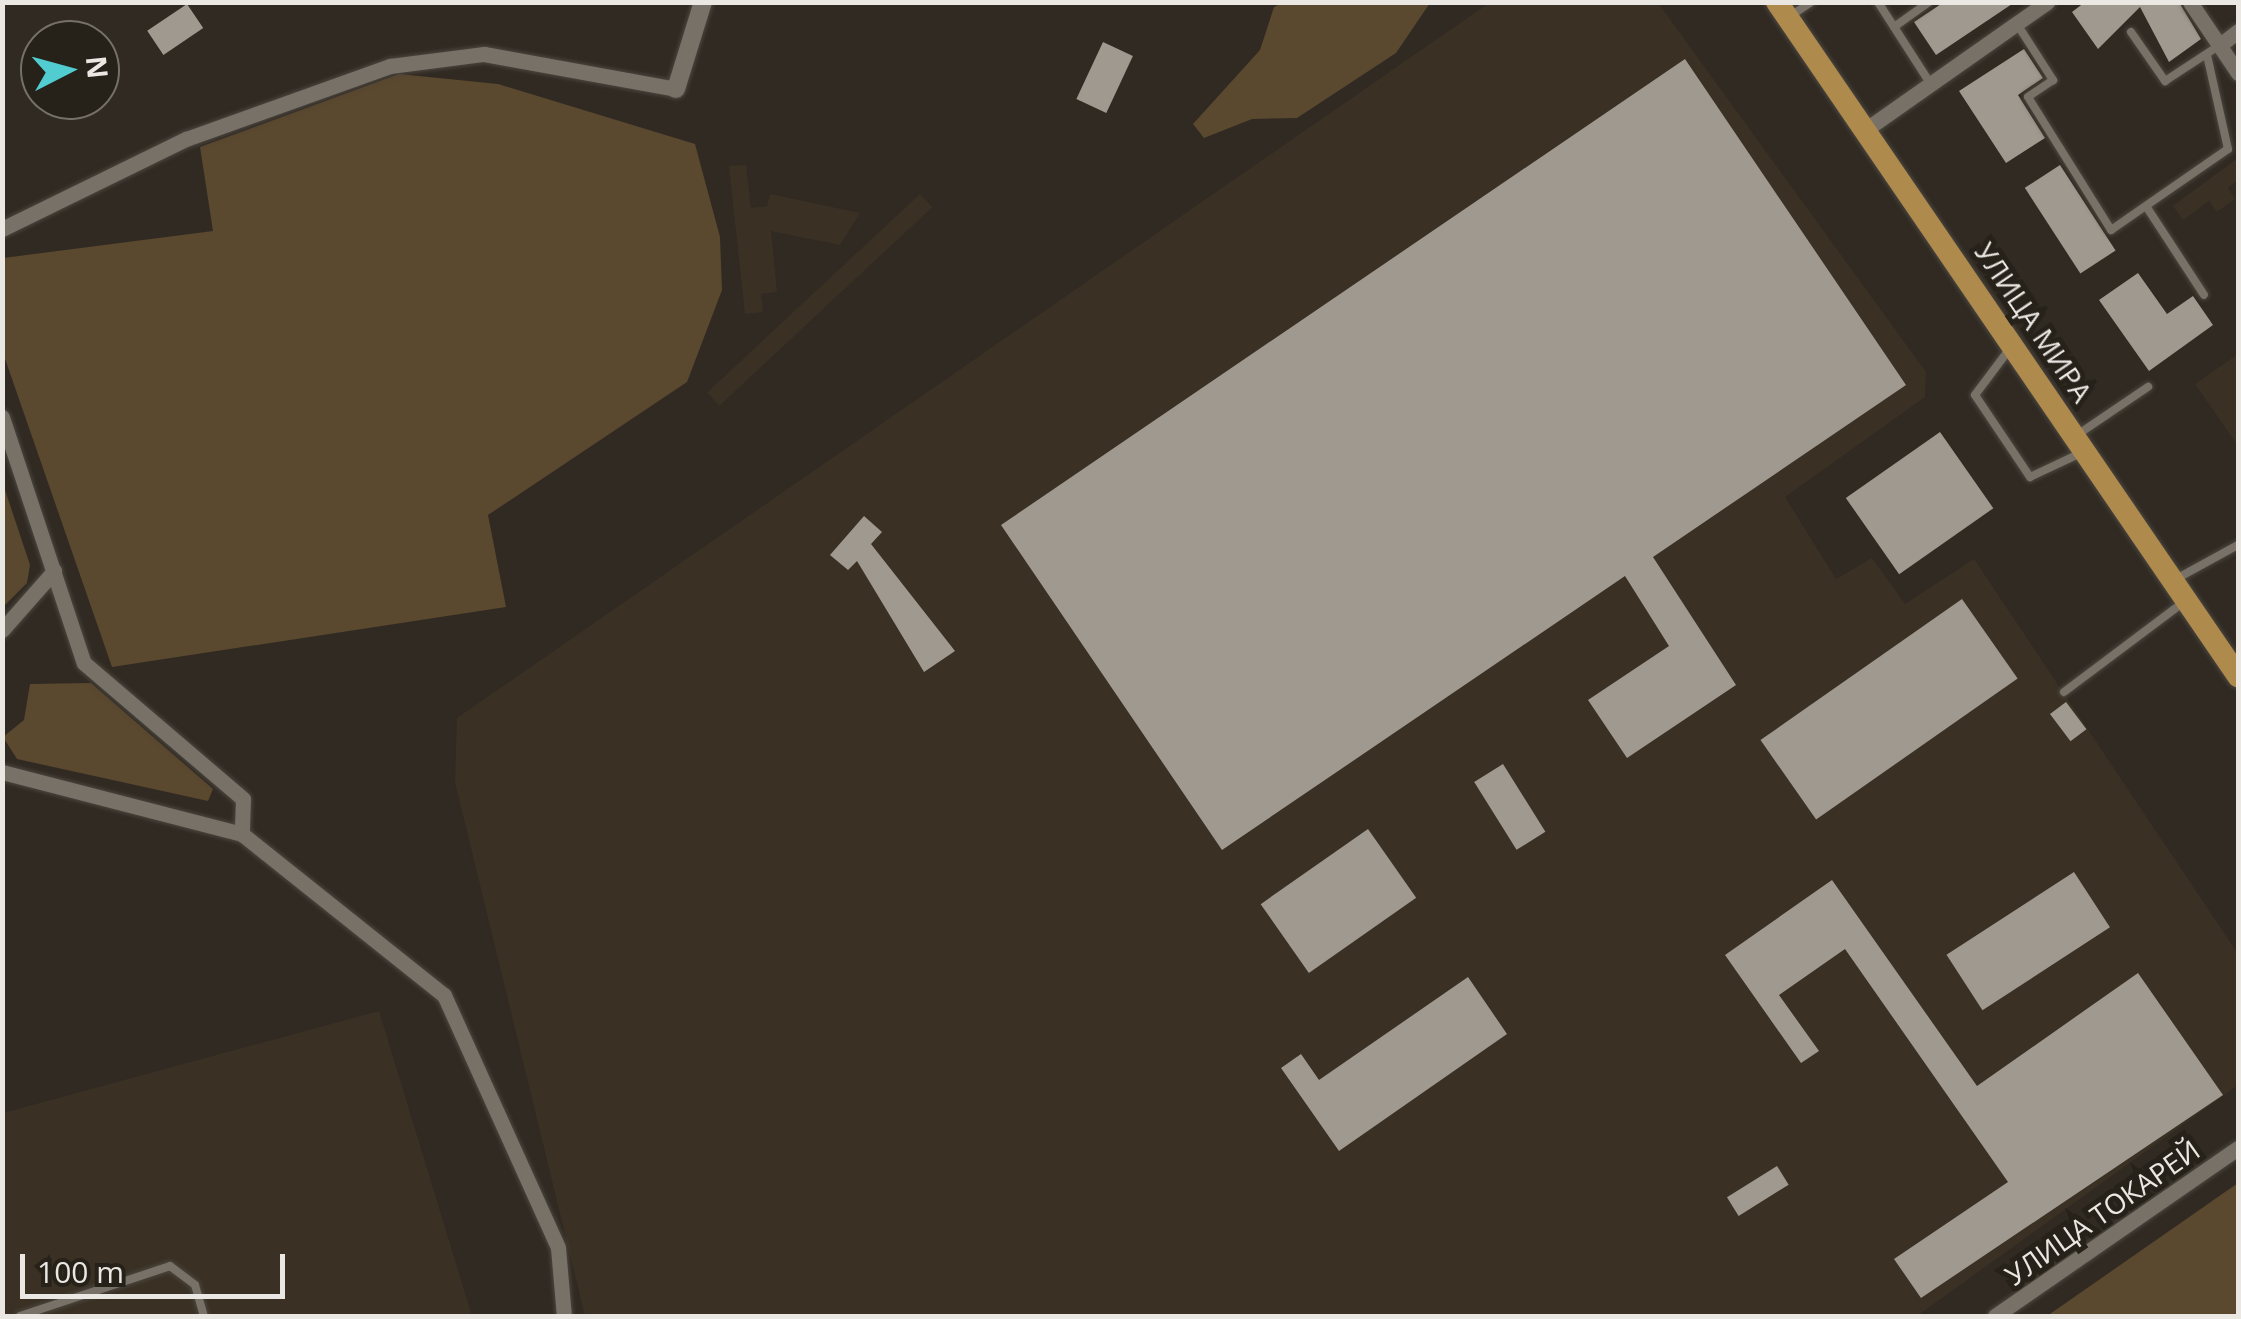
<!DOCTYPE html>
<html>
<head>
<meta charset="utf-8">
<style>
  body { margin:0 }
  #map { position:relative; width:2241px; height:1319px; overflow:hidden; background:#302a23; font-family:"Open Sans",sans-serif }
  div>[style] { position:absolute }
  .built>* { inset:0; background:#3a3124; transform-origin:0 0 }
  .green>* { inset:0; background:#5a482f }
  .building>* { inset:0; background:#a09990; transform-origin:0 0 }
  .roads { filter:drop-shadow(0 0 2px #4b463f) drop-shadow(0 0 2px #4b463f) }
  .service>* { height:8px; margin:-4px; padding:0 4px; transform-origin:4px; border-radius:4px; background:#787168 }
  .minor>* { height:15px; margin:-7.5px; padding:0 7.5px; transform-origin:7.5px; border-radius:7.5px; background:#787168 }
  .tertiary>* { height:18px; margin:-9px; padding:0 9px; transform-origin:9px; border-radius:9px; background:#787168 }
  .primary>* { height:22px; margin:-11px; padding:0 11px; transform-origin:11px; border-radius:11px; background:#af8a4d }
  span { translate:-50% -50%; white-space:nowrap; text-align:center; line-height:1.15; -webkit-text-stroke:10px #262119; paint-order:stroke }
  .street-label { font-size:28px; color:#ebe7e2 }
  .frame { position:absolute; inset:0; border:5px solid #ebe7e2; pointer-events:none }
  .north { position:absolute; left:20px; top:20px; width:100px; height:100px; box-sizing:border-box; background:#262119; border:2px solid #757069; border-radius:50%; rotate:84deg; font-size:28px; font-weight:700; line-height:40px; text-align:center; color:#ebe7e2 }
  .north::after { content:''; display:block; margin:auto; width:35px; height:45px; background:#51ccd1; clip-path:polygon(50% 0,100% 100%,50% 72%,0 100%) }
  .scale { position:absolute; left:20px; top:1254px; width:265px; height:45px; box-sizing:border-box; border:5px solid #ebe7e2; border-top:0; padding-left:12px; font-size:30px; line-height:35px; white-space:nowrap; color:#ebe7e2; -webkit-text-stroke:8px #262119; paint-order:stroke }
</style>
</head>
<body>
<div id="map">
  <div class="built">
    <i style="clip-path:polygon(1489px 3px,1658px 3px,1926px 372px,1925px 397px,1785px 497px,1836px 579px,1872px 558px,1905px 604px,1974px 559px,2238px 954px,2238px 1085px,1917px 1316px,585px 1316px,455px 782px,457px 718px)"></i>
    <i style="clip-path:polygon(2238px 158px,2238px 180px,2228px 188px,2235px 199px,2217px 212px,2209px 201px,2183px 220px,2173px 206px)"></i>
    <i style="clip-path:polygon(746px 165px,751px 208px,767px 206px,770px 194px,860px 213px,840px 245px,771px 231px,777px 292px,761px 294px,763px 312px,745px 314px,729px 166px)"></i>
    <i style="left:920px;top:194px;width:18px;height:291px;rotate:47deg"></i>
    <i style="clip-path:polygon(2238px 354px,2238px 446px,2195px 384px)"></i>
    <i style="clip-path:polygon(379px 1011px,472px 1316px,3px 1316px,3px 1113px)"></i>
  </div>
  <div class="green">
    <i style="clip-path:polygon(1285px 2px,1430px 3px,1396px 53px,1297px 118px,1252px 119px,1204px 138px,1193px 124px,1260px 50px,1274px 7px)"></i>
    <i style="clip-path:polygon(399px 74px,498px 84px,695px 144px,720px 237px,722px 290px,687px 382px,488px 515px,506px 607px,112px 667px,3px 353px,3px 258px,213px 231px,200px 147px)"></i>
    <i style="clip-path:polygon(3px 484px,30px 565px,27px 583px,3px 607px)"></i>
    <i style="clip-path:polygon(91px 683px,213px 789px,208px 801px,17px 759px,3px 737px,24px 720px,30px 684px)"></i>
    <i style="clip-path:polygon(2238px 1183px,2238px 1316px,2047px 1316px)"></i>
  </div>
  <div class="building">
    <i style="clip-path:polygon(1944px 2px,2015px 2px,1936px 55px,1914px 22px)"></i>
    <i style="clip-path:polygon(2085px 2px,2179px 2px,2201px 39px,2169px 62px,2140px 7px,2098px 49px,2072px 12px)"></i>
    <i style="left:187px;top:4px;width:29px;height:48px;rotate:56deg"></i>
    <i style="left:1103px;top:42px;width:33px;height:63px;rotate:25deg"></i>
    <i style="clip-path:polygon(2024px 49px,2043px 78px,2018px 95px,2045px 138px,2006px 163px,1959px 91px)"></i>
    <i style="clip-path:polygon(1685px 59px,1906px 385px,1653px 557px,1736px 685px,1627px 758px,1588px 700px,1669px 646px,1625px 576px,1222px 850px,1001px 525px)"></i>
    <i style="left:2060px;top:165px;width:102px;height:42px;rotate:57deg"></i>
    <i style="clip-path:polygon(2138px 273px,2167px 314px,2193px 296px,2213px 325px,2149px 371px,2099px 300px)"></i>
    <i style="left:1940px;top:432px;width:93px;height:115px;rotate:55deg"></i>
    <i style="clip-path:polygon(864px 516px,882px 532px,871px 544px,955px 651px,924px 672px,857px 561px,848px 570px,830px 555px)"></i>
    <i style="left:1962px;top:599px;width:97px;height:246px;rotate:55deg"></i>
    <i style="left:2066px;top:702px;width:34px;height:20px;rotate:53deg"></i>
    <i style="left:1503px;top:764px;width:80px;height:34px;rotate:58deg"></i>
    <i style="left:1368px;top:829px;width:84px;height:131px;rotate:55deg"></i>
    <i style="left:2074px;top:872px;width:66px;height:152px;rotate:57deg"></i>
    <i style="clip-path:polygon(1832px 880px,1977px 1086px,2138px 973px,2223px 1095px,1921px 1298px,1894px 1259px,2008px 1182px,1845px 949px,1779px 995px,1819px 1051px,1801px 1063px,1725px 955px)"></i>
    <i style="clip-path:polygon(1468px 977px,1507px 1034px,1339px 1151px,1281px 1068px,1301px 1054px,1319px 1080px)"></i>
    <i style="left:1777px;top:1166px;width:22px;height:59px;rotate:58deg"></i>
  </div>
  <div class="roads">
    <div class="service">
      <i style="left:1878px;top:2px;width:96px;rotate:57.3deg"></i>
      <i style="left:1789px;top:17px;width:27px;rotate:-34deg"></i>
      <i style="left:2017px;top:24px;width:67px;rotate:57.3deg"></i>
      <i style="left:2053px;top:80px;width:30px;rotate:146deg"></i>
      <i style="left:2028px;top:97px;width:157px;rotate:58deg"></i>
      <i style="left:2111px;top:230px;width:142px;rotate:-34.7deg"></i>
      <i style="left:2228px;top:149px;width:96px;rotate:-102.6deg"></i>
      <i style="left:1894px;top:27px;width:43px;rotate:-35.5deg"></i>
      <i style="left:2131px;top:32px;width:60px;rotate:55.2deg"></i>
      <i style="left:2165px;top:81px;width:66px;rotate:-33.2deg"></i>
      <i style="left:2146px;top:206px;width:106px;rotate:56.9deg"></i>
      <i style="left:2011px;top:347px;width:60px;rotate:126.9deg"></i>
      <i style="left:1975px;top:395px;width:99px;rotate:56.1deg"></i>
      <i style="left:2030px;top:477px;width:56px;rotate:-25.2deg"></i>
      <i style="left:2077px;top:435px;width:86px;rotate:-34.1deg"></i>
      <i style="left:2174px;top:580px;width:73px;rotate:-28.7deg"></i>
      <i style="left:2064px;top:692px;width:150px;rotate:-36.9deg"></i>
      <i style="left:20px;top:1316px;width:158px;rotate:-18.4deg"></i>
      <i style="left:170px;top:1266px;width:31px;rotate:37deg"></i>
      <i style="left:195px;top:1285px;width:32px;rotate:74deg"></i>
    </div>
    <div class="minor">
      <i style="left:2190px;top:2px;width:86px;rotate:55.9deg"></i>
      <i style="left:2220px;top:45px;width:23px;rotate:-38deg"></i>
      <i style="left:1865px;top:130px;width:223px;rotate:-35.1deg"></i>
      <i style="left:2px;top:229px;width:205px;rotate:-26.1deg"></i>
      <i style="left:186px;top:139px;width:217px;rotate:-19.7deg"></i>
      <i style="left:390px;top:66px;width:95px;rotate:-7.3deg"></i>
      <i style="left:484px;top:54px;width:195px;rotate:10.3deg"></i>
      <i style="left:2px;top:417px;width:259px;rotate:71.6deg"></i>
      <i style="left:84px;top:663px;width:209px;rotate:40.5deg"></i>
      <i style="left:243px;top:799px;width:35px;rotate:92deg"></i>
      <i style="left:2px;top:630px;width:79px;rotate:-48.6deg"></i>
      <i style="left:2px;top:772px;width:248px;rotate:14.5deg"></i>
      <i style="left:242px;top:834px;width:258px;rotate:38.6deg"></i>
      <i style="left:444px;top:995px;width:277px;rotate:65.7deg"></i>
      <i style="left:558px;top:1248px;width:68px;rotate:85deg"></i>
      <i style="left:1995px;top:1316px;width:295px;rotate:-34.7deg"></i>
    </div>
    <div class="tertiary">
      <i style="left:676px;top:89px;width:91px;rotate:-72.8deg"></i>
    </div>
    <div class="primary">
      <i style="left:1777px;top:2px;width:817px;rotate:55.63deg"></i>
    </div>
  </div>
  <div class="street-label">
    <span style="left:2034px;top:322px;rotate:56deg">УЛИЦА МИРА</span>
    <span style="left:2102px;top:1212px;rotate:-35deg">УЛИЦА ТОКАРЕЙ</span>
  </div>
  <div class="frame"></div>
  <div class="north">N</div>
  <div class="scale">100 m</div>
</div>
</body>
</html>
